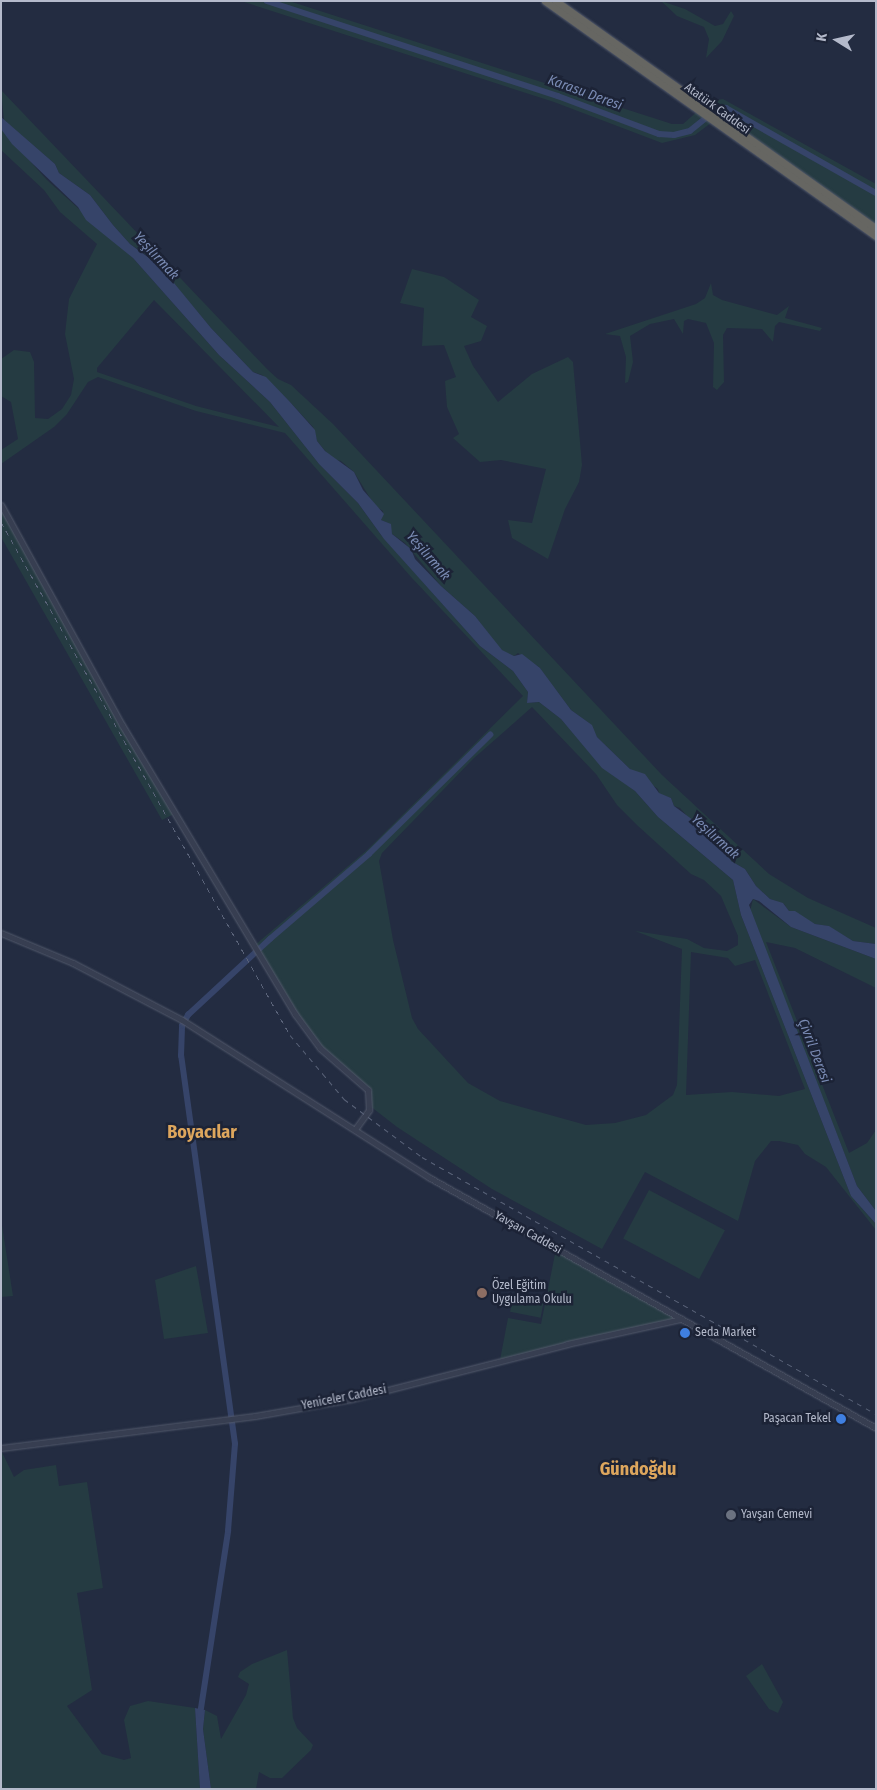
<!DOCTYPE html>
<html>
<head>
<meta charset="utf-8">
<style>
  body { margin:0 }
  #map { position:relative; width:877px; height:1790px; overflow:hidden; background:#232c41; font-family:"Fira Sans Condensed",sans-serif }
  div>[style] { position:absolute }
  .green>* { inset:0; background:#253b42; transform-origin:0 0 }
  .water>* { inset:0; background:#364469 }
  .canal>* { height:5.5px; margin:-2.75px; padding:0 2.75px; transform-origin:2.75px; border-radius:2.75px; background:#364469 }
  .roads { filter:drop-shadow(0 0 1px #52596b) drop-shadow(0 0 1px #52596b) }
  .tertiary>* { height:5px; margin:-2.5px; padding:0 2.5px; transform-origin:2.5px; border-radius:2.5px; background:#373e51 }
  .trunk>* { height:7px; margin:-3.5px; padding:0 3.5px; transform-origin:3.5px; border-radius:3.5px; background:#666662 }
  .rail>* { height:1px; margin-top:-0.5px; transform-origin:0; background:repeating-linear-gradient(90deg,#596278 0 5px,transparent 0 10px) }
  .dots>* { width:14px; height:14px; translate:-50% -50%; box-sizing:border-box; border:2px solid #1c2336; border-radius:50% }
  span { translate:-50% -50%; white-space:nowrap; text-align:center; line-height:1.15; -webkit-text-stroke:5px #1c2336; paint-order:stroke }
  .street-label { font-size:12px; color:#b4bacb }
  .poi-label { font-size:12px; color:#b4bacb }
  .left { translate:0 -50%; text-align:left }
  .right { translate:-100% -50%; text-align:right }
  .water-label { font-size:14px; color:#7a8bb4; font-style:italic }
  .district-label { font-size:18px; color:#dda65d; font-weight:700 }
  .frame { position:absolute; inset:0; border:2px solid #b4bacb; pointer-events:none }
  .north { position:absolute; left:812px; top:15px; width:50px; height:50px; -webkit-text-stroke:4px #1c2336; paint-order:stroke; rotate:280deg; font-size:14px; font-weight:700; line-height:20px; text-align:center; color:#b4bacb }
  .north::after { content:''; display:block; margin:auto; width:18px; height:22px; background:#b4bacb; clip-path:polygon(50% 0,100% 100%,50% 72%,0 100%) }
</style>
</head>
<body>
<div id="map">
  <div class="green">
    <i style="clip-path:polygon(241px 1px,289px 1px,672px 124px,683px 124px,709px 101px,723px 99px,876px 184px,876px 228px,719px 117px,695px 135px,662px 143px,554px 102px)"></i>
    <i style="clip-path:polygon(661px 1px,685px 9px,715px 26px,723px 24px,731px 11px,734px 16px,722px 41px,706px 58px,709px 39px,704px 27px,677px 16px)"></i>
    <i style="clip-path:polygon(1px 90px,267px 369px,278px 379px,291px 385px,333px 424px,662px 775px,769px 874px,808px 898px,876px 928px,876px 944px,853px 941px,828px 926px,815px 924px,789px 911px,784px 904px,770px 899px,756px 886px,745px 869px,731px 861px,727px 851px,703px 834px,680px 808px,674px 806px,671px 798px,659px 794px,658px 789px,630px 769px,597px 737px,589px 723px,571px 710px,539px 667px,518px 653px,514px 656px,501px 650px,475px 616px,441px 586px,405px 543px,392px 534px,388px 523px,381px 520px,383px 511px,375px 506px,354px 472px,341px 461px,332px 459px,317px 441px,313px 427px,290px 402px,262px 375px,253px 372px,211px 328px,154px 260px,130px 244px,113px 225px,90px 195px,59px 173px,55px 164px,4px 120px)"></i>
    <i style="clip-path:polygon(evenodd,1px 129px,47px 180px,133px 258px,219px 355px,270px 402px,319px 464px,358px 503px,381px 535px,480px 646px,513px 671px,528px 692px,527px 703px,539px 702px,561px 719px,599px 763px,635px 791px,658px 817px,733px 880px,741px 915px,851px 1196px,876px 1224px,876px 1230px,826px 1167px,805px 1154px,798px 1145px,779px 1141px,771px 1141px,755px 1161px,738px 1221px,645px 1172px,602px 1249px,492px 1189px,397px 1127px,370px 1106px,369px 1094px,313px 1040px,255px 945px,367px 850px,523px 696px,411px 577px,285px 433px,196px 411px,98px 377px,88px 382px,67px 414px,54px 427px,1px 464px,1px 450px,18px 439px,11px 402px,1px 396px,1px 359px,14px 350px,30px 352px,34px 362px,35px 418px,48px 419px,62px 409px,71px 395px,74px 379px,65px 334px,69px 299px,97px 244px,60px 212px,44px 190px,1px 150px,1px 129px,154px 300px,279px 427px,196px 406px,97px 372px,97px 368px,154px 300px,1px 129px,532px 707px,596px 774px,617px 805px,638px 826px,691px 874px,704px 880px,721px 896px,738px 936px,738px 945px,727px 951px,704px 948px,687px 939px,635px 931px,682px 949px,677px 1085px,673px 1095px,646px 1115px,615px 1123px,586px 1125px,500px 1101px,468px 1083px,418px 1029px,412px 1018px,393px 940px,379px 861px,382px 853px,473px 759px,532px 707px,1px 129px,691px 952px,728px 958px,735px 966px,755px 960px,805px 1089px,779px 1096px,732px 1092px,686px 1095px,691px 952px)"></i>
    <i style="clip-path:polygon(412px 269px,444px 277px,479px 300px,471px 317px,487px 326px,481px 341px,464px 346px,473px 366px,498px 402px,532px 374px,568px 357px,573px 362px,582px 465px,579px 482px,565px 509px,548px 559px,512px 538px,508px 520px,532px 523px,546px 469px,501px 460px,480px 462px,453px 438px,459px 434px,447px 407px,445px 381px,456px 377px,444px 345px,422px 346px,424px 308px,400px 303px)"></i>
    <i style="clip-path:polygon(711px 283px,713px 295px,722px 300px,777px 315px,789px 306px,785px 318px,822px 328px,820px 331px,779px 322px,775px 326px,773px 342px,762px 329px,727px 328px,723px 335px,724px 382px,717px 390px,713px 387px,714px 343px,706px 323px,688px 319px,684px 321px,683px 334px,674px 319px,650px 324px,630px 336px,633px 362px,628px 382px,625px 383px,626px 357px,620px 336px,605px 334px,696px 304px,705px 298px)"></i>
    <i style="clip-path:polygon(1px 505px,174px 814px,162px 820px,1px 537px)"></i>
    <i style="clip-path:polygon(753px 899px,791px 927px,876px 959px,876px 988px,795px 948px,766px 942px,849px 1153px,867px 1143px,876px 1130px,876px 1211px,857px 1186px,750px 911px)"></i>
    <i style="left:649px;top:1190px;width:86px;height:55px;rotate:28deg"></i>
    <i style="clip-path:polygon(1px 1219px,13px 1296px,1px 1297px)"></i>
    <i style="clip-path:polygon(556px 1249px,682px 1319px,500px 1360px,508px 1318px,541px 1324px)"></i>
    <i style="clip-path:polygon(196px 1266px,208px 1333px,164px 1339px,155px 1280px)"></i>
    <i style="left:513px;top:1297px;width:31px;height:15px;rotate:11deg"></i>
    <i style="clip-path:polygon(1px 1450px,14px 1477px,24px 1470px,56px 1465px,59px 1486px,87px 1482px,103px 1588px,77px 1593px,92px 1690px,67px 1706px,102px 1754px,124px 1760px,131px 1758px,124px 1720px,130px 1706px,148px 1701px,195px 1708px,200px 1789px,1px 1789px)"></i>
    <i style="clip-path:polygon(287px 1650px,293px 1718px,297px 1728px,313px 1745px,311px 1750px,282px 1778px,270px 1778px,259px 1772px,256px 1789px,211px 1789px,203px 1729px,205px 1710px,217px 1716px,221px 1739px,246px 1695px,249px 1684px,238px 1677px,240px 1672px,252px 1664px)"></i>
    <i style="clip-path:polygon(762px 1664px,783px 1702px,778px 1713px,769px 1709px,746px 1676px)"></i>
  </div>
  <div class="water">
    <i style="clip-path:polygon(1px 117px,55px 164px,59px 173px,90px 195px,113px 225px,130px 244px,160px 266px,211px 328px,253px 372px,266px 377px,290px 402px,315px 430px,317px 441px,325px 451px,354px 472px,363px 490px,384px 514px,381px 520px,391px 524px,392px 534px,411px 549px,415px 559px,441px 586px,475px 616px,502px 650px,514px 656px,522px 654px,540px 668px,571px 710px,592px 725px,597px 737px,630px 769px,645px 774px,659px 793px,671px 798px,674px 806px,697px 823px,703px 834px,709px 835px,729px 852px,731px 861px,745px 869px,756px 886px,770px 899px,783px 903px,789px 911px,795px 911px,815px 924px,829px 926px,853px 941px,876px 944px,876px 959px,791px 927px,759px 901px,753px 899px,749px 905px,857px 1186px,876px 1211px,876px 1224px,851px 1196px,741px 915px,733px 880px,658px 817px,635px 791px,602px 768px,561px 719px,539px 702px,527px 703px,528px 692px,513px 671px,480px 646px,384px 539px,358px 503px,319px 464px,270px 402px,219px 355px,133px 258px,86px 220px,78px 207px,12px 144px,1px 129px)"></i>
    <i style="clip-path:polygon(195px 1708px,205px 1710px,203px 1729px,211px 1789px,200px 1789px)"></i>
  </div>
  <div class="canal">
    <i style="left:267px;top:1px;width:306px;rotate:18.1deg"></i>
    <i style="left:558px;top:96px;width:108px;rotate:20.6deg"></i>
    <i style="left:659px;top:134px;width:15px;rotate:4deg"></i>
    <i style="left:674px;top:135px;width:16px;rotate:-14deg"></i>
    <i style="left:690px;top:131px;width:36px;rotate:-39deg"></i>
    <i style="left:718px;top:108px;width:8px"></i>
    <i style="left:726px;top:108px;width:172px;rotate:29.5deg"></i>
    <i style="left:200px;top:1715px;width:186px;rotate:-81.3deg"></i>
    <i style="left:228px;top:1531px;width:87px;rotate:-85.4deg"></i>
    <i style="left:235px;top:1444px;width:392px;rotate:-97.9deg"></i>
    <i style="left:181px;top:1056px;width:30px;rotate:-88deg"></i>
    <i style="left:182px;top:1026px;width:13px;rotate:-61deg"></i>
    <i style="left:188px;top:1015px;width:112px;rotate:-42.8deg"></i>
    <i style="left:270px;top:939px;width:130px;rotate:-40.6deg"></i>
    <i style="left:369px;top:854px;width:170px;rotate:-44.5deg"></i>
  </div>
  <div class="roads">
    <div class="tertiary">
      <i style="left:1px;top:505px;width:251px;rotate:61.2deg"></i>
      <i style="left:122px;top:725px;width:337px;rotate:59.1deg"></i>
      <i style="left:295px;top:1014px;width:42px;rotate:53.7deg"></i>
      <i style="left:320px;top:1048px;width:64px;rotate:41.2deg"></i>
      <i style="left:368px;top:1090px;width:20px;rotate:87deg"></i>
      <i style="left:369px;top:1110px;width:24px;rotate:126deg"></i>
      <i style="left:1px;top:933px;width:78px;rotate:22.6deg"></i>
      <i style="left:73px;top:963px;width:123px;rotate:27.6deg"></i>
      <i style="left:182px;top:1020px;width:294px;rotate:32.5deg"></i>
      <i style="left:430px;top:1178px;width:511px;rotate:29.27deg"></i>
      <i style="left:1px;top:1448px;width:256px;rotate:-7.2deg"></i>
      <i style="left:255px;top:1416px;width:98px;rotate:-9.9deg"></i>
      <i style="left:352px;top:1399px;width:222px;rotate:-14.3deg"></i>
      <i style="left:567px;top:1344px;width:117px;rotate:-12.4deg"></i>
    </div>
    <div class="trunk">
      <i style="left:545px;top:1px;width:406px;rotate:35.4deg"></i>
      <i style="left:556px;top:1px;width:392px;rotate:35.4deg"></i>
    </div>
  </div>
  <div class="rail">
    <i style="left:1px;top:522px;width:589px;rotate:60.61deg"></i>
    <i style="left:290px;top:1035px;width:84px;rotate:49.8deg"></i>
    <i style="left:344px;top:1099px;width:97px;rotate:36.6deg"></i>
    <i style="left:422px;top:1157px;width:522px;rotate:29.51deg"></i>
  </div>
  <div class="dots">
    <i style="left:482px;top:1293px;background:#8d6e63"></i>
    <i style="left:685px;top:1333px;background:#3f7fe0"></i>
    <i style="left:841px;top:1419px;background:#3f7fe0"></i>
    <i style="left:731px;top:1515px;background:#6b7280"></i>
  </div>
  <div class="street-label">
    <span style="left:717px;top:109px;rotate:36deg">Atatürk Caddesi</span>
    <span style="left:528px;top:1233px;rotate:29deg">Yavşan Caddesi</span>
    <span style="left:344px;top:1398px;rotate:-11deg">Yeniceler Caddesi</span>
  </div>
  <div class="poi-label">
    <span class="left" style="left:492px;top:1293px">Özel Eğitim<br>Uygulama Okulu</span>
    <span class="left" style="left:695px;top:1333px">Seda Market</span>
    <span class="right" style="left:831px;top:1419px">Paşacan Tekel</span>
    <span class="left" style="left:741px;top:1515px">Yavşan Cemevi</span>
  </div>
  <div class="water-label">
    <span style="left:585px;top:93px;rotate:20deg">Karasu Deresi</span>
    <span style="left:156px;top:256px;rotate:47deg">Yeşilırmak</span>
    <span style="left:428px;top:556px;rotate:49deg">Yeşilırmak</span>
    <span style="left:715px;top:837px;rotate:42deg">Yeşilırmak</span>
    <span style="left:814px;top:1051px;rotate:69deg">Çivril Deresi</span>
  </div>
  <div class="district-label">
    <span style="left:202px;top:1132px">Boyacılar</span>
    <span style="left:638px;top:1469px">Gündoğdu</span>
  </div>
  <div class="frame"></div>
  <div class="north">K</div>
</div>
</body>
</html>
